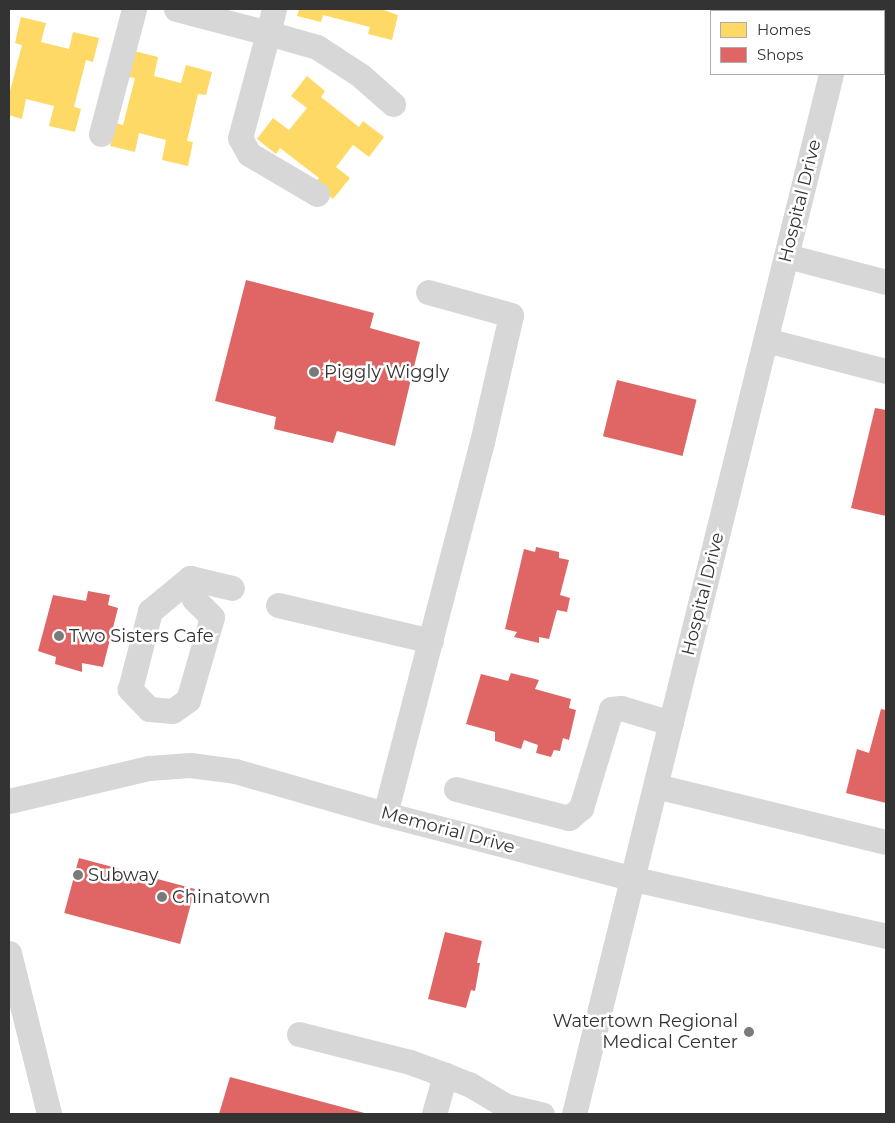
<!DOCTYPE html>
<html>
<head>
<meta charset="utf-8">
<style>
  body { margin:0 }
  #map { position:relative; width:895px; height:1123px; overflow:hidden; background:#fff; font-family:Montserrat,sans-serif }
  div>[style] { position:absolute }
  .homes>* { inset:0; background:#ffd966 }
  .shops>* { inset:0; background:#e06666; transform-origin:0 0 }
  .minor>* { height:25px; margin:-12.5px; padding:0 12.5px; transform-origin:12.5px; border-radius:12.5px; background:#d7d7d7 }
  .dots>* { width:14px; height:14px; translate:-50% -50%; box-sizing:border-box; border:2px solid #fff; border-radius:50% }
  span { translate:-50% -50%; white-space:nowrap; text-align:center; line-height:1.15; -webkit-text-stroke:5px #fff; paint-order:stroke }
  .street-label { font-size:18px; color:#333 }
  .poi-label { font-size:18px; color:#333 }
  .left { translate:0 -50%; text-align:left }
  .right { translate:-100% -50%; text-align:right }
  .frame { position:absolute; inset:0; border:10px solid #333; pointer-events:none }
  .legend { position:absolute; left:710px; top:10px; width:175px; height:65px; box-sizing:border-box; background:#fff; border:1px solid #adadad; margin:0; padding:6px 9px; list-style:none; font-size:15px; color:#333 }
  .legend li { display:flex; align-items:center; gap:10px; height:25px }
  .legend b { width:25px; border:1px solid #adadad }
</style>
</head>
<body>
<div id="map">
  <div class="homes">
    <i style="clip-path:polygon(299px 9px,381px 9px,398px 15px,392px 40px,368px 34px,370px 27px,323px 15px,321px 22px,297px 16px)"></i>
    <i style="clip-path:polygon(21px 17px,46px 23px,41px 42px,69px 49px,73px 32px,99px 38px,93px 62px,86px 60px,74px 107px,81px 109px,75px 132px,49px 126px,54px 106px,26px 99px,22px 119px,9px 115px,9px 91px,10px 91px,22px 45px,15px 43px)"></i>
    <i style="clip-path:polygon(134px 51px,158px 57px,154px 76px,181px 83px,186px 65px,212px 72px,206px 95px,198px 94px,187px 141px,193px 142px,188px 166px,162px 160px,166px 140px,139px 133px,135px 152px,110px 146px,116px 123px,123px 125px,135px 78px,128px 77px)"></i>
    <i style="clip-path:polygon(307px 76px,325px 91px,321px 97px,359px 127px,363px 121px,384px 137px,369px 157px,353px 145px,336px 167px,350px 178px,333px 199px,314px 184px,319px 178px,280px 148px,276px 154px,257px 139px,273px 118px,289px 130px,307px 108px,291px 96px)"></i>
  </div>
  <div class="shops">
    <i style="clip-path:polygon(246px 280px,374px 313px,370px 328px,420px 342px,395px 446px,337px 431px,333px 443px,274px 429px,276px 417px,215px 401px)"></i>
    <i style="left:617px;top:380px;width:82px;height:58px;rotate:14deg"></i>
    <i style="clip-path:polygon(875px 408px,886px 410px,886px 516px,851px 508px)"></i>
    <i style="clip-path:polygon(536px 547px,559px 552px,559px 558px,569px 560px,560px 595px,570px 598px,567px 612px,557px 610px,549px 639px,539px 637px,539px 643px,514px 637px,517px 632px,505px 629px,524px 549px,535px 552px)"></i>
    <i style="clip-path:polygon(88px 591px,110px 595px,108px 605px,118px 608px,103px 667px,82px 663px,82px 672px,55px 664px,56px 657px,38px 651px,53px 595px,86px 601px)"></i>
    <i style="clip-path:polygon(511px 673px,539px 680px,535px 689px,571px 699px,569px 708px,576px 710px,569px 740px,563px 738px,560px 751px,554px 750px,551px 757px,536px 753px,538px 745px,524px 740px,521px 749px,495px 741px,495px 732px,466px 724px,481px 674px,508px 681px)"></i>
    <i style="clip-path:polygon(881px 709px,886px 710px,886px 803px,846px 793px,857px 749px,869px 753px)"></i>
    <i style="left:79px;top:858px;width:120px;height:57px;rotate:15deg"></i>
    <i style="clip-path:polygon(445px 932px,482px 941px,477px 963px,480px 963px,475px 991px,471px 990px,466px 1008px,428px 999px)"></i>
    <i style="clip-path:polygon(230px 1077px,368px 1114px,219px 1114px)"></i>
  </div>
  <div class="minor">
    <i style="left:176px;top:9px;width:95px;rotate:14.6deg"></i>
    <i style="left:268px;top:33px;width:25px;rotate:-76deg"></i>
    <i style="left:846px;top:11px;width:2px;rotate:-63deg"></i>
    <i style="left:101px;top:134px;width:129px;rotate:-75.2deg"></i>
    <i style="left:317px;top:194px;width:79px;rotate:-149.5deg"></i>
    <i style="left:249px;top:154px;width:18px;rotate:-119deg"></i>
    <i style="left:240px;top:138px;width:109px;rotate:-75.1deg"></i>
    <i style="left:268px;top:33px;width:51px;rotate:15.9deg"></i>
    <i style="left:317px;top:47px;width:51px;rotate:33.1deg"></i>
    <i style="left:360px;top:75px;width:44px;rotate:41.3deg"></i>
    <i style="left:787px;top:256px;width:102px;rotate:14.7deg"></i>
    <i style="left:766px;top:340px;width:124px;rotate:14.5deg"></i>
    <i style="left:190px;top:578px;width:21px;rotate:79deg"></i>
    <i style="left:194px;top:599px;width:25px;rotate:45deg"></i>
    <i style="left:212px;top:617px;width:86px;rotate:106.1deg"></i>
    <i style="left:188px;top:700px;width:19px;rotate:145deg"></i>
    <i style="left:172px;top:711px;width:23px;rotate:-175deg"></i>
    <i style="left:149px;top:709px;width:28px;rotate:-134deg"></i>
    <i style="left:130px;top:689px;width:81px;rotate:-75.6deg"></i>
    <i style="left:150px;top:611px;width:52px;rotate:-39.5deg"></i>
    <i style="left:190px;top:578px;width:43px;rotate:13.4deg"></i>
    <i style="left:278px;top:605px;width:157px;rotate:13.2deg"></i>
    <i style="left:656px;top:786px;width:237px;rotate:13.7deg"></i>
    <i style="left:456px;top:789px;width:117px;rotate:14.4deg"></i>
    <i style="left:569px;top:818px;width:16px;rotate:-40deg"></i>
    <i style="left:581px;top:808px;width:103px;rotate:-73.1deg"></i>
    <i style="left:611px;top:709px;width:10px;rotate:-6deg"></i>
    <i style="left:621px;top:708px;width:52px;rotate:16.7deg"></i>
    <i style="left:9px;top:801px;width:144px;rotate:-13.3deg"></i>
    <i style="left:149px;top:768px;width:41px;rotate:-4.2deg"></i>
    <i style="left:190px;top:765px;width:45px;rotate:7.6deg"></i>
    <i style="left:235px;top:771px;width:156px;rotate:16deg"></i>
    <i style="left:385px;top:814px;width:257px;rotate:14.6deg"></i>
    <i style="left:634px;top:879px;width:258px;rotate:12.7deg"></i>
    <i style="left:385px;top:814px;width:384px;rotate:-75.4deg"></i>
    <i style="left:482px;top:442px;width:130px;rotate:-77.1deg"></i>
    <i style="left:511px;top:315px;width:86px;rotate:-164.5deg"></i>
    <i style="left:9px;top:953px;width:166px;rotate:76deg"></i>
    <i style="left:299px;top:1034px;width:114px;rotate:14.2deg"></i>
    <i style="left:410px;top:1062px;width:37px;rotate:20deg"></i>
    <i style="left:434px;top:1114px;width:41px;rotate:-74.2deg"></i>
    <i style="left:445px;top:1075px;width:26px;rotate:21deg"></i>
    <i style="left:469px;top:1084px;width:43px;rotate:30.7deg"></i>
    <i style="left:506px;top:1106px;width:37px;rotate:13deg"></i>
    <i style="left:574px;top:1114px;width:1071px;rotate:-76.12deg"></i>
  </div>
  <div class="dots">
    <i style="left:314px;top:372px;background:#7a7a7a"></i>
    <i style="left:59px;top:636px;background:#7a7a7a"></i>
    <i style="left:78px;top:875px;background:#7a7a7a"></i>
    <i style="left:162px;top:897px;background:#7a7a7a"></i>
    <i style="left:749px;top:1032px;background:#7a7a7a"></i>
  </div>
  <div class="street-label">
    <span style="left:800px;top:201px;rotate:-76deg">Hospital Drive</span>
    <span style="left:703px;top:594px;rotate:-76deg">Hospital Drive</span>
    <span style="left:448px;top:830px;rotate:15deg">Memorial Drive</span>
  </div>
  <div class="poi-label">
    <span class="left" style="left:324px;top:372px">Piggly Wiggly</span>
    <span class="left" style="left:69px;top:636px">Two Sisters Cafe</span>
    <span class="left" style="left:88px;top:875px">Subway</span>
    <span class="left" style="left:172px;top:897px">Chinatown</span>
    <span class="right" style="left:738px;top:1032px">Watertown Regional<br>Medical Center</span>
  </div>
  <div class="frame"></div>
  <ul class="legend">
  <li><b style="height:14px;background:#ffd966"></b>Homes</li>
  <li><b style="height:14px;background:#e06666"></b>Shops</li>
  </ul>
</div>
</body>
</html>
